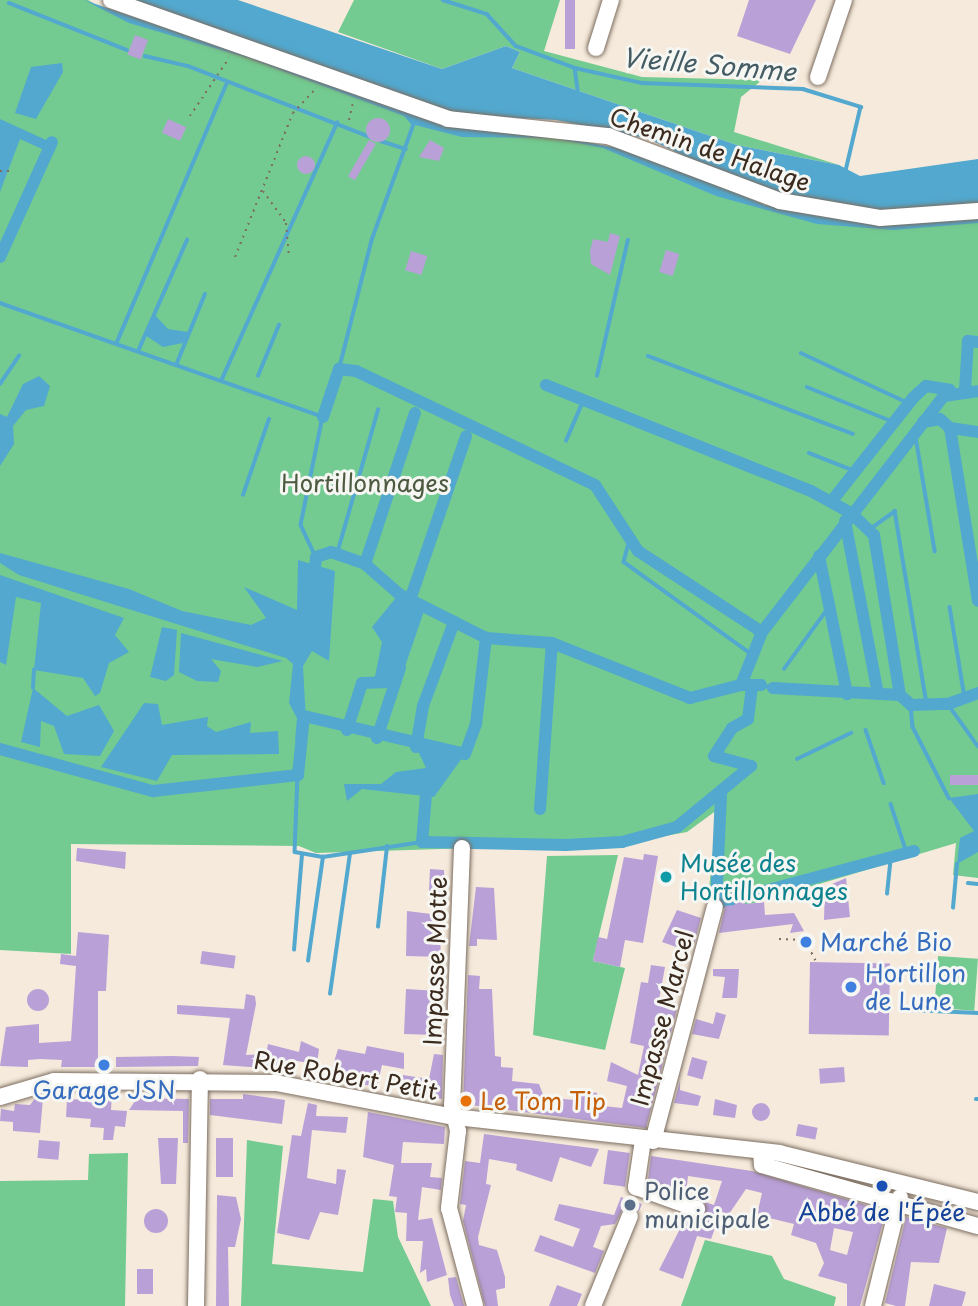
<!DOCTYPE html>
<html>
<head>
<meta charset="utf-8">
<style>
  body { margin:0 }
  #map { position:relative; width:978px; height:1306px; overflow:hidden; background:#f5eadb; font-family:"Playpen Sans",sans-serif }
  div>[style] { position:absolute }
  .green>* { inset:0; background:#73cb91; transform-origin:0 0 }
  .water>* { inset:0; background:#52a8ce }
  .stream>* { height:3.5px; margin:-1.75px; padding:0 1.75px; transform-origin:1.75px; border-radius:1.75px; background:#52a8ce }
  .canal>* { height:12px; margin:-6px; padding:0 6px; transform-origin:6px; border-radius:6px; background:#52a8ce }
  .building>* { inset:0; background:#b9a1d8; transform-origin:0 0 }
  .round { border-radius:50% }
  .path>* { height:2px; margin-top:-1px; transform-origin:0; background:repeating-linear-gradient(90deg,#7c6d60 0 2px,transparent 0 7px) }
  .roads { filter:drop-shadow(0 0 2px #7c6d60) drop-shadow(0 0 2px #7c6d60) }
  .minor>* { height:16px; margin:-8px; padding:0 8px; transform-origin:8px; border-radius:8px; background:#fff }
  .dots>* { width:19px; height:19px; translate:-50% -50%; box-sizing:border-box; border:4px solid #f6f6f2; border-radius:50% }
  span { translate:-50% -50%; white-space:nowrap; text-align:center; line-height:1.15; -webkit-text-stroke:6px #f6f6f2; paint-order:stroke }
  .street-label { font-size:24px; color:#3b2a1e }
  .park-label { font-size:24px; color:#4c5a40 }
  .culture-label { font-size:24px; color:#0d838f }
  .left { translate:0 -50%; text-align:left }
  .shop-label { font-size:24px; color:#366cbe }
  .food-label { font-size:24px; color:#c56008 }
  .service-label { font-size:24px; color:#4e5e75 }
  .transit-label { font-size:24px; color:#164399 }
  .water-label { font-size:26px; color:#445c64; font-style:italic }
</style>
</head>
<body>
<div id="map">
  <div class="green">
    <i style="clip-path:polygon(0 0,88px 0,110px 13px,535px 131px,639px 153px,773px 209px,852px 224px,978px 219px,978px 878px,953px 875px,956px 843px,756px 903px,707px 909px,717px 810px,687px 832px,627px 843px,316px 853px,299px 846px,71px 844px,71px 954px,0 950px)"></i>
    <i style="clip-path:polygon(354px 0,560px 0,544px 51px,642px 77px,762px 80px,741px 97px,734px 132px,839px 165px,737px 145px,512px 68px,520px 52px,506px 46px,442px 69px,338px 32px)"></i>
    <i style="clip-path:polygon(618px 855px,593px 961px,625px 968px,605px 1050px,533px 1035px,547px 856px)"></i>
    <i style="left:938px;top:956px;width:40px;height:52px;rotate:4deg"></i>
    <i style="clip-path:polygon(247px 1140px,283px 1146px,272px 1264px,363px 1272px,373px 1199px,393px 1201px,398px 1237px,431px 1306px,241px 1306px)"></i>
    <i style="clip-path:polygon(128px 1153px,125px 1306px,0 1306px,0 1181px,88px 1180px,89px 1154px)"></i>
    <i style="clip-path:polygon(705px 1240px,772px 1256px,784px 1279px,836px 1297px,834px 1306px,681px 1306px)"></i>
  </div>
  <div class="water">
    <i style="clip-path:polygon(84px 0,411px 112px,636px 151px,765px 205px,871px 223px,978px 217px,978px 223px,894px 230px,817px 224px,716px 196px,603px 148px,553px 138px,462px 137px,411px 124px,404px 116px,248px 58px,129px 23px)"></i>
    <i style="clip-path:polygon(129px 0,238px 0,442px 69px,506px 46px,520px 52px,512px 68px,737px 145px,839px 165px,860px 176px,978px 159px,978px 203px,880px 210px,807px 202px,719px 173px,649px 139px,556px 120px,459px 115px,416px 102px)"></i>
    <i style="clip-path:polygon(62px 63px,63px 72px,36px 119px,15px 113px,31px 67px)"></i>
    <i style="clip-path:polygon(0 119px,57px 145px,53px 154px,20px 139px,0 192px)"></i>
    <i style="clip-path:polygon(154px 314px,168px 329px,188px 332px,183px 343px,163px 347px,145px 335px)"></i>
    <i style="clip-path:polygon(39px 376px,50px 386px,44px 406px,26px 410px,13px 426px,14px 444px,0 466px,0 414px,7px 417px,23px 384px)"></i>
    <i style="clip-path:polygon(0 553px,129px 589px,182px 611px,251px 625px,266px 618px,244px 587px,297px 610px,298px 560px,335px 571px,329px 661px,312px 651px,303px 666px,307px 741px,295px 741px,297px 718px,289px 703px,293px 664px,286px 658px,19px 575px,0 563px)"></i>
    <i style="clip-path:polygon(0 575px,124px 618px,115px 635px,129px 652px,109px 663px,100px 693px,95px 696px,83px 678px,34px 670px,41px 603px,16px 597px,6px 665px,0 662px)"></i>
    <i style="clip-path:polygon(399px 594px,424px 611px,399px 684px,374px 681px,382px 642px,372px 627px)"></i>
    <i style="clip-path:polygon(162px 627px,177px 630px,174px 675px,166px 681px,150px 677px)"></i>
    <i style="clip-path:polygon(181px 633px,283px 661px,257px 667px,211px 659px,221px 671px,218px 682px,197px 681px,179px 672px)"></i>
    <i style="clip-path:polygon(33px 688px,67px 716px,99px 705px,114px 731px,100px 756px,64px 754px,54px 726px,41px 721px,40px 747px,21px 742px)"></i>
    <i style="clip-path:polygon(144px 703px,158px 704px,162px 725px,208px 717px,207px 726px,216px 732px,251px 722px,250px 733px,278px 731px,279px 754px,172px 755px,157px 781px,101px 767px)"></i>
    <i style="clip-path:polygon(416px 747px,465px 754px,434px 797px,362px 789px,347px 801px,344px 784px,381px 784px,396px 772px,426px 768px)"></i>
    <i style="clip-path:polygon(978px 794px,978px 852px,957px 864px,960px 838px,974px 831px,949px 798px)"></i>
  </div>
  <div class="stream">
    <i style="left:443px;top:0;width:46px;rotate:17.7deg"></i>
    <i style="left:487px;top:14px;width:43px;rotate:47.8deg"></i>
    <i style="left:516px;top:46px;width:63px;rotate:20.4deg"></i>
    <i style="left:575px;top:68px;width:69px;rotate:12.6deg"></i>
    <i style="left:642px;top:83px;width:161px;rotate:2.1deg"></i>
    <i style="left:803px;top:89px;width:61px;rotate:17.2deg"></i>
    <i style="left:861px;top:107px;width:66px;rotate:103.2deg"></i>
    <i style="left:9px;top:3px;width:127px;rotate:21.7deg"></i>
    <i style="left:145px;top:56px;width:44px;rotate:13.1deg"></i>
    <i style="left:188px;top:66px;width:199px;rotate:21.3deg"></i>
    <i style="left:575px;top:68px;width:22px;rotate:82deg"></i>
    <i style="left:381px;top:141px;width:26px;rotate:18deg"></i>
    <i style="left:0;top:303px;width:343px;rotate:19.4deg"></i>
    <i style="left:323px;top:417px;width:110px;rotate:101.5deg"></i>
    <i style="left:301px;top:525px;width:35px;rotate:65deg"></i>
    <i style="left:117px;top:342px;width:279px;rotate:-67deg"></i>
    <i style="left:139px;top:349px;width:119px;rotate:-66.2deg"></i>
    <i style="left:801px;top:353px;width:118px;rotate:25deg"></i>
    <i style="left:648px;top:356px;width:219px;rotate:20.8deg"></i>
    <i style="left:177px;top:363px;width:74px;rotate:-67.9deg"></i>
    <i style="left:339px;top:369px;width:134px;rotate:-75.8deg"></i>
    <i style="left:372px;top:239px;width:127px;rotate:-70.1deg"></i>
    <i style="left:258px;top:376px;width:55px;rotate:-67.6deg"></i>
    <i style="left:597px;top:376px;width:139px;rotate:-77.2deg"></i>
    <i style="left:222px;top:379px;width:281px;rotate:-65.8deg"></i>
    <i style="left:0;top:384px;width:34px;rotate:-56deg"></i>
    <i style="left:807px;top:387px;width:91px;rotate:22deg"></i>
    <i style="left:915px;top:431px;width:122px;rotate:80.5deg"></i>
    <i style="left:566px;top:441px;width:46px;rotate:-66.8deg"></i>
    <i style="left:809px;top:453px;width:49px;rotate:21.4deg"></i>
    <i style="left:243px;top:495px;width:80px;rotate:-71.1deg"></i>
    <i style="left:869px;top:530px;width:32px;rotate:-36deg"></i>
    <i style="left:895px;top:511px;width:197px;rotate:80.6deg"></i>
    <i style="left:631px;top:536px;width:27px;rotate:105deg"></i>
    <i style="left:624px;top:562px;width:159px;rotate:35.8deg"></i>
    <i style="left:337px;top:554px;width:150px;rotate:-74.1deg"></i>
    <i style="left:950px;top:607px;width:92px;rotate:80.6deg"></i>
    <i style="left:784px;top:669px;width:77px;rotate:-54deg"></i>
    <i style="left:761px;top:685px;width:12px;rotate:14deg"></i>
    <i style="left:33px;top:688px;width:18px;rotate:-87deg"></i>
    <i style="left:948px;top:704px;width:52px;rotate:54.5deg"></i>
    <i style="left:911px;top:705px;width:22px;rotate:85deg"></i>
    <i style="left:913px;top:727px;width:80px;rotate:63.1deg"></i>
    <i style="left:866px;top:730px;width:56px;rotate:71.2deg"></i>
    <i style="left:797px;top:759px;width:60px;rotate:-25.7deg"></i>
    <i style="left:298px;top:775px;width:77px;rotate:92.2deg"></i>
    <i style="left:295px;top:852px;width:28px;rotate:10deg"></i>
    <i style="left:323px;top:857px;width:100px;rotate:-8.6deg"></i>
    <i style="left:891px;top:804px;width:52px;rotate:71.9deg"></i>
    <i style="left:968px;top:883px;width:10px;rotate:6deg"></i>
    <i style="left:887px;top:894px;width:36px;rotate:-84deg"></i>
    <i style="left:953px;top:908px;width:44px;rotate:-84.8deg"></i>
    <i style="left:378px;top:927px;width:81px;rotate:-83.6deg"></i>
    <i style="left:294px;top:950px;width:96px;rotate:-85.2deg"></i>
    <i style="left:308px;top:961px;width:105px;rotate:-81.8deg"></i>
    <i style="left:330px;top:994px;width:141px;rotate:-81.9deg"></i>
    <i style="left:911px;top:1010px;width:67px;rotate:2.6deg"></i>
    <i style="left:976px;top:1099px;width:2px"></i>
  </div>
  <div class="canal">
    <i style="left:0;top:257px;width:126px;rotate:-65.7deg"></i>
    <i style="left:546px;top:385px;width:285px;rotate:21.8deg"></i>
    <i style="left:811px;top:491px;width:46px;rotate:28.8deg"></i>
    <i style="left:851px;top:513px;width:32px;rotate:44deg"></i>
    <i style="left:874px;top:535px;width:162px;rotate:80.8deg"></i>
    <i style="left:965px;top:390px;width:49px;rotate:-86.5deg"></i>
    <i style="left:968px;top:341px;width:10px;rotate:6deg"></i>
    <i style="left:323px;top:417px;width:51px;rotate:-71.6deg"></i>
    <i style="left:339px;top:369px;width:17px;rotate:7deg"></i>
    <i style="left:356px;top:371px;width:265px;rotate:25.5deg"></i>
    <i style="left:595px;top:485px;width:79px;rotate:56.9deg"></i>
    <i style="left:638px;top:551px;width:148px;rotate:33.2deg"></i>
    <i style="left:923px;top:422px;width:17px;rotate:-10deg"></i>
    <i style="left:940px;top:419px;width:13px;rotate:42deg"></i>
    <i style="left:950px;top:428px;width:28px;rotate:8deg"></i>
    <i style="left:950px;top:428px;width:175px;rotate:80.8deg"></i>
    <i style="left:831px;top:502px;width:134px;rotate:-51.7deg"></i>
    <i style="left:914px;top:397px;width:16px;rotate:-43deg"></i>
    <i style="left:926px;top:386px;width:24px;rotate:9deg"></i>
    <i style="left:845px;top:521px;width:176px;rotate:79.2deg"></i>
    <i style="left:819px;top:556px;width:141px;rotate:78.5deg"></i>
    <i style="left:365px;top:564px;width:159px;rotate:-71.7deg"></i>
    <i style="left:313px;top:583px;width:26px;rotate:-83deg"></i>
    <i style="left:316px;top:557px;width:16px;rotate:-18deg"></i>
    <i style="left:331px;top:552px;width:36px;rotate:19deg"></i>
    <i style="left:365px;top:564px;width:45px;rotate:41.4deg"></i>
    <i style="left:399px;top:594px;width:97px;rotate:26.8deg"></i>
    <i style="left:410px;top:600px;width:173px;rotate:-71.1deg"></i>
    <i style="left:761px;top:685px;width:20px;rotate:180deg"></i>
    <i style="left:741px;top:685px;width:57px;rotate:-68.4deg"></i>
    <i style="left:762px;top:632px;width:298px;rotate:-52.4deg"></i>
    <i style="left:944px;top:396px;width:34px;rotate:-8deg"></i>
    <i style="left:773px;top:688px;width:127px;rotate:3.2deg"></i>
    <i style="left:900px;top:695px;width:15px;rotate:42deg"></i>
    <i style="left:911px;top:705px;width:37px;rotate:-2deg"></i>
    <i style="left:948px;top:704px;width:32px;rotate:-20deg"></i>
    <i style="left:347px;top:730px;width:49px;rotate:-72.3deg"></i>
    <i style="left:362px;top:683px;width:28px;rotate:-2deg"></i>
    <i style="left:377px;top:738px;width:74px;rotate:-71.8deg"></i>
    <i style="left:416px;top:747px;width:42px;rotate:-80.3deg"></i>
    <i style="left:423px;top:706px;width:90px;rotate:-69.7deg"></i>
    <i style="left:0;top:749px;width:159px;rotate:15.4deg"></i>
    <i style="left:153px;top:791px;width:146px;rotate:-6.3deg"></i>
    <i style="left:298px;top:775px;width:59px;rotate:-84.2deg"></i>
    <i style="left:304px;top:716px;width:165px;rotate:13.3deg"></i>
    <i style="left:465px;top:754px;width:32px;rotate:-70deg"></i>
    <i style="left:476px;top:724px;width:87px;rotate:-83.4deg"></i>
    <i style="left:486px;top:638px;width:66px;rotate:4.3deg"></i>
    <i style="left:552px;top:643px;width:149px;rotate:21.7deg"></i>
    <i style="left:690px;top:698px;width:53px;rotate:-14.3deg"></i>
    <i style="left:427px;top:783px;width:59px;rotate:94.8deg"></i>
    <i style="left:422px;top:842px;width:144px;rotate:1.2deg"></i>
    <i style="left:566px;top:845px;width:56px;rotate:-3.1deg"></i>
    <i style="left:622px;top:842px;width:57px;rotate:-15.3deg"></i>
    <i style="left:677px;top:827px;width:96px;rotate:-39.5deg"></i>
    <i style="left:751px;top:766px;width:38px;rotate:-165deg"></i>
    <i style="left:714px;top:756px;width:33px;rotate:-57deg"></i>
    <i style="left:732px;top:728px;width:18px;rotate:-29deg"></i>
    <i style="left:748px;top:719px;width:34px;rotate:-83deg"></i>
    <i style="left:721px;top:795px;width:109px;rotate:92.6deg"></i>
    <i style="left:716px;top:904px;width:205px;rotate:-15deg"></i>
    <i style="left:540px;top:809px;width:166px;rotate:-85.9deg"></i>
  </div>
  <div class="building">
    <i style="left:565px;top:0;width:10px;height:49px"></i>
    <i style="clip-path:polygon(749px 0,816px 0,790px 54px,737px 36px)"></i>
    <i style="left:135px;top:35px;width:14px;height:21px;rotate:21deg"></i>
    <i class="round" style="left:366px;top:118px;width:24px;height:24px"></i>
    <i style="left:168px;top:119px;width:20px;height:15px;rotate:24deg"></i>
    <i style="left:369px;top:140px;width:8px;height:42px;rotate:30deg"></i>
    <i style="clip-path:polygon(430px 140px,444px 148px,439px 161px,419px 157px)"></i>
    <i class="round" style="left:297px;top:156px;width:18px;height:18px"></i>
    <i style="clip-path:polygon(610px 233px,620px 236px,610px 275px,591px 264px,590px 251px,593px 239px,608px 242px)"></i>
    <i style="left:666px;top:250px;width:14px;height:23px;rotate:17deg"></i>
    <i style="left:411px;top:251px;width:17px;height:20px;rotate:17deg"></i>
    <i style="left:978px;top:775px;width:10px;height:28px;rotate:90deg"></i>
    <i style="clip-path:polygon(77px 848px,126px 852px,125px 869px,76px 861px)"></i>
    <i style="clip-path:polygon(644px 854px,658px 856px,643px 943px,625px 940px,620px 967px,593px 961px,598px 937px,607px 939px,624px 857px,643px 860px)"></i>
    <i style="clip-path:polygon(430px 869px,444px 870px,445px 892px,429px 891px)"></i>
    <i style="clip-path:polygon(846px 878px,850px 917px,824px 920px,825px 887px)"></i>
    <i style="clip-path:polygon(476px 887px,494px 888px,497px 940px,477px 939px,477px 946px,469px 946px)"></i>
    <i style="clip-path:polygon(741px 887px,745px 904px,764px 902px,765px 915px,794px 913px,804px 931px,790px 933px,793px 924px,719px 933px,725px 906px,735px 905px,731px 891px)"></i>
    <i style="clip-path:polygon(677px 910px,701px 918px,694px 944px,685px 941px,682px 949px,662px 942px)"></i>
    <i style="clip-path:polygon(407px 911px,439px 915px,441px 957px,406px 956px)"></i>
    <i style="clip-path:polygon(78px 932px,109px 935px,106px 991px,98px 991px,98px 1067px,61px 1067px,62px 1060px,40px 1059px,28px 1060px,28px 1067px,0 1066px,6px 1027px,39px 1024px,39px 1043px,71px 1041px,76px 966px,60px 964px,61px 954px,76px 956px)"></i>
    <i style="left:202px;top:951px;width:34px;height:13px;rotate:8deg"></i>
    <i style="left:810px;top:962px;width:80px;height:72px;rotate:1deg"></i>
    <i style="clip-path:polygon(651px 965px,665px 967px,659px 1000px,678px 1005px,646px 1128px,463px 1104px,468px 975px,480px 976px,479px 989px,492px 989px,495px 1056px,501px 1057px,501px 1067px,513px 1068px,512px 1081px,539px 1084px,544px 1097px,574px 1100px,575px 1089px,597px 1093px,594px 1105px,622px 1108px,627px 1086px,607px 1081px,611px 1062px,638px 1075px,644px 1046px,630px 1043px,641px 982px,648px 983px)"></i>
    <i style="clip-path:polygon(713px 969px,739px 969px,737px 998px,722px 998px,725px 977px,713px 976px)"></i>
    <i class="round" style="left:27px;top:989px;width:22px;height:22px"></i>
    <i style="clip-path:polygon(406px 989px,438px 991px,438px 1011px,445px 1011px,445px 1020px,436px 1020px,436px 1035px,404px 1034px)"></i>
    <i style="clip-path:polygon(246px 994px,255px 996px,256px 1004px,246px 1055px,266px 1054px,268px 1044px,299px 1052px,301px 1041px,319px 1049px,317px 1064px,290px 1060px,288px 1070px,223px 1065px,230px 1018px,177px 1014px,177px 1005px,244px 1009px)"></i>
    <i style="clip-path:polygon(716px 1012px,726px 1015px,719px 1039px,692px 1034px,696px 1019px,713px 1024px)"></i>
    <i style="clip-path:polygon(367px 1046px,404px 1053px,404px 1069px,382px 1065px,377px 1087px,329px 1078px,338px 1049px,365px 1054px)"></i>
    <i style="clip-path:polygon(434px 1054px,443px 1055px,442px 1099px,403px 1092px,403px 1075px,429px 1079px)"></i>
    <i style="clip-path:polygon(116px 1057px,172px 1056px,199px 1057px,198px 1066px,116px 1067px)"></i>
    <i style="left:692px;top:1057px;width:16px;height:19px;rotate:15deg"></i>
    <i style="left:844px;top:1067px;width:15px;height:25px;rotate:86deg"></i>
    <i style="clip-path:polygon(680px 1081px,680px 1090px,701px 1096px,698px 1106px,674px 1103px)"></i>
    <i style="clip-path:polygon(93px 1093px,112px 1093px,111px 1110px,127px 1111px,125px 1127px,115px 1126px,113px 1140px,103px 1140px,104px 1128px,90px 1127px,91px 1119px,66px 1117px,67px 1099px,92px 1100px)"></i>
    <i style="clip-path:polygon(243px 1094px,285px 1100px,282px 1124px,210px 1115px,210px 1099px,243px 1099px)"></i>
    <i style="clip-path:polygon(36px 1097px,43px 1098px,40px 1133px,13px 1131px,13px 1122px,0 1121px,1px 1109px,14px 1111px,15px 1104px,30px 1105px)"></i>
    <i style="clip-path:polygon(189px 1099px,188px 1143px,183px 1143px,183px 1111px,129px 1110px,137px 1098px)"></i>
    <i style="clip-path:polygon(715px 1099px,737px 1105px,735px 1118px,713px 1115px)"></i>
    <i class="round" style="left:752px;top:1103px;width:18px;height:18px"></i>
    <i style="clip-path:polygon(308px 1103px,317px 1105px,316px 1116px,348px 1117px,346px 1133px,312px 1130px,307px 1178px,336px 1184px,337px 1169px,346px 1170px,338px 1215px,320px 1212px,309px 1240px,277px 1233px,292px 1135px,301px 1136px)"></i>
    <i style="clip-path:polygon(368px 1112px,445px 1127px,444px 1144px,403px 1142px,401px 1163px,432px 1163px,430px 1177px,442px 1178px,441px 1190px,422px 1187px,418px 1220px,432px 1218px,447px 1275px,427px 1282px,426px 1269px,420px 1273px,423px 1241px,406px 1241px,407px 1213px,395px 1212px,397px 1197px,389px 1196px,394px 1165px,363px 1157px)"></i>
    <i style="left:798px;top:1124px;width:20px;height:12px;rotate:11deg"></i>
    <i style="clip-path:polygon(484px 1134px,599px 1149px,591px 1167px,560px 1157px,552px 1182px,516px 1170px,517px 1164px,489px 1159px,486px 1184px,491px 1185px,478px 1237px,479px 1245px,497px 1250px,505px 1277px,505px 1288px,496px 1290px,498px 1306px,485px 1306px,463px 1221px,466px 1205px,460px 1204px,465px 1161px,480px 1163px)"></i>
    <i style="clip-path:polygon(158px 1138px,178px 1138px,176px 1184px,161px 1184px)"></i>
    <i style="left:216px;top:1138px;width:17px;height:39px"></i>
    <i style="left:39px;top:1140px;width:21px;height:18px;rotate:5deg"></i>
    <i style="left:608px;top:1150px;width:22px;height:34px;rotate:8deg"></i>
    <i style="clip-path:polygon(evenodd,651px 1156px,752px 1171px,886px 1211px,860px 1306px,847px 1306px,847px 1284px,818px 1276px,824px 1263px,816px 1243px,791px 1235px,794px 1224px,757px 1215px,762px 1193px,746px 1189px,729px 1214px,721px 1212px,711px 1239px,697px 1236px,683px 1279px,659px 1270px,685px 1219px,697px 1224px,704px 1217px,705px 1202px,714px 1205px,722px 1181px,688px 1176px,686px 1194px,648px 1180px,651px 1156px,834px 1228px,853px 1232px,847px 1255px,830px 1250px,834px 1228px)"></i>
    <i style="clip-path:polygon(217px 1195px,236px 1197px,241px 1219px,235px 1247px,228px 1247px,229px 1306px,216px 1306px)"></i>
    <i style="clip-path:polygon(621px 1197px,642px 1204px,639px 1211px,624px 1207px,615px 1224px,601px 1226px,593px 1247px,604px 1251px,595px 1273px,534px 1251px,540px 1235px,573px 1247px,580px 1229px,554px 1220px,559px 1204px,614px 1215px)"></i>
    <i class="round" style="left:144px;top:1209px;width:24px;height:24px"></i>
    <i style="clip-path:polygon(906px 1217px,947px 1228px,939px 1263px,911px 1262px,905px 1306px,896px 1306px,885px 1303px)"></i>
    <i style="left:137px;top:1269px;width:16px;height:25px"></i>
    <i style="clip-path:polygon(456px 1277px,464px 1306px,454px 1306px,450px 1295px,448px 1278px)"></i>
    <i style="clip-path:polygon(934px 1284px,966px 1292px,962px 1306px,929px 1306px)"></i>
    <i style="clip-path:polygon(557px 1285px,582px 1294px,577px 1306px,549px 1306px)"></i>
  </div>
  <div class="path">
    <i style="left:190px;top:116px;width:70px;rotate:-56.1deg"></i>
    <i style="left:349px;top:120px;width:18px;rotate:-77deg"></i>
    <i style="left:0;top:171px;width:9px"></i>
    <i style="left:263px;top:191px;width:39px;rotate:54deg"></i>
    <i style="left:286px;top:223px;width:35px;rotate:85deg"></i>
    <i style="left:235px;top:257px;width:155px;rotate:-68.1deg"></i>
    <i style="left:293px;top:113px;width:35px;rotate:-47deg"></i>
    <i style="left:779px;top:939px;width:26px;rotate:2deg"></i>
    <i style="left:805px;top:940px;width:25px;rotate:63deg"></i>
  </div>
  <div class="roads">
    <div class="minor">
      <i style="left:111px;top:0;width:357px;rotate:19.4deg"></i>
      <i style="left:448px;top:119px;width:161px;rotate:6.1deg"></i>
      <i style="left:608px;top:136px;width:184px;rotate:20.7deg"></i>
      <i style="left:780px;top:201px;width:101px;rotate:9.6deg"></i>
      <i style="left:880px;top:218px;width:98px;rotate:-4.1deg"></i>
      <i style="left:596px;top:48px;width:50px;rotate:-72.6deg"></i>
      <i style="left:818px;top:77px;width:81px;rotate:-71.3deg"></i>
      <i style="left:462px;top:848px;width:257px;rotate:92.2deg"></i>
      <i style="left:452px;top:1105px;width:27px;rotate:77deg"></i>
      <i style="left:458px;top:1131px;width:78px;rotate:96.7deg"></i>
      <i style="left:449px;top:1208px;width:101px;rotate:75.1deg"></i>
      <i style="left:0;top:1097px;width:56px;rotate:-16.5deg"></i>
      <i style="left:54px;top:1081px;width:222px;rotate:0.5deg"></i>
      <i style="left:276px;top:1083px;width:182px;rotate:10.8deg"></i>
      <i style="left:455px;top:1117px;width:326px;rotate:6.3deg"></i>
      <i style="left:779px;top:1153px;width:205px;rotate:13.8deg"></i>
      <i style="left:643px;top:1140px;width:48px;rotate:98.5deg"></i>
      <i style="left:636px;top:1187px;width:65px;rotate:19.8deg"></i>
      <i style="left:653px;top:1141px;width:242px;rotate:-75.2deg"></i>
      <i style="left:761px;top:1151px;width:14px;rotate:86deg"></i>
      <i style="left:762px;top:1165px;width:224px;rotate:15.8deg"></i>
      <i style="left:196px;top:1306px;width:227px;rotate:-89deg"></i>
      <i style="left:593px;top:1306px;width:97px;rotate:-67.7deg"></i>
      <i style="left:873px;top:1306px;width:112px;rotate:-76.1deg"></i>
    </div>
  </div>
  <div class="dots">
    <i style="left:666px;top:877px;background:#0f9aa8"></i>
    <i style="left:806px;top:942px;background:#3f7fe0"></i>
    <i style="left:851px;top:987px;background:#3f7fe0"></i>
    <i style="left:104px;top:1065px;background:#3f7fe0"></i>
    <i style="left:466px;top:1101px;background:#e8710a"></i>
    <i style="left:882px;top:1186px;background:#1a4fb4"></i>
    <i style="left:630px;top:1205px;background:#5c6f8a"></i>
  </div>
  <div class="street-label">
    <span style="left:710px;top:149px;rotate:19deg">Chemin de Halage</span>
    <span style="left:435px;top:961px;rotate:-88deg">Impasse Motte</span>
    <span style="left:662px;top:1018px;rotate:-75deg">Impasse Marcel</span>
    <span style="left:346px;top:1075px;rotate:10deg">Rue Robert Petit</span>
  </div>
  <div class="park-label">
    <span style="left:365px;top:483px">Hortillonnages</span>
  </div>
  <div class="culture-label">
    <span class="left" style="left:680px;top:877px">Musée des<br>Hortillonnages</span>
  </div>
  <div class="shop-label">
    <span class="left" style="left:820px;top:942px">Marché Bio</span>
    <span class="left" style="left:865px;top:987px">Hortillon<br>de Lune</span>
    <span style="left:104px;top:1090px">Garage JSN</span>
  </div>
  <div class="food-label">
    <span class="left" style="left:480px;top:1101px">Le Tom Tip</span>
  </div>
  <div class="service-label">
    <span class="left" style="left:644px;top:1205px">Police<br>municipale</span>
  </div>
  <div class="transit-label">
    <span style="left:882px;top:1212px">Abbé de l'Épée</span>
  </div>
  <div class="water-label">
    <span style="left:709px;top:64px;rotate:5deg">Vieille Somme</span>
  </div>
</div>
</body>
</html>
